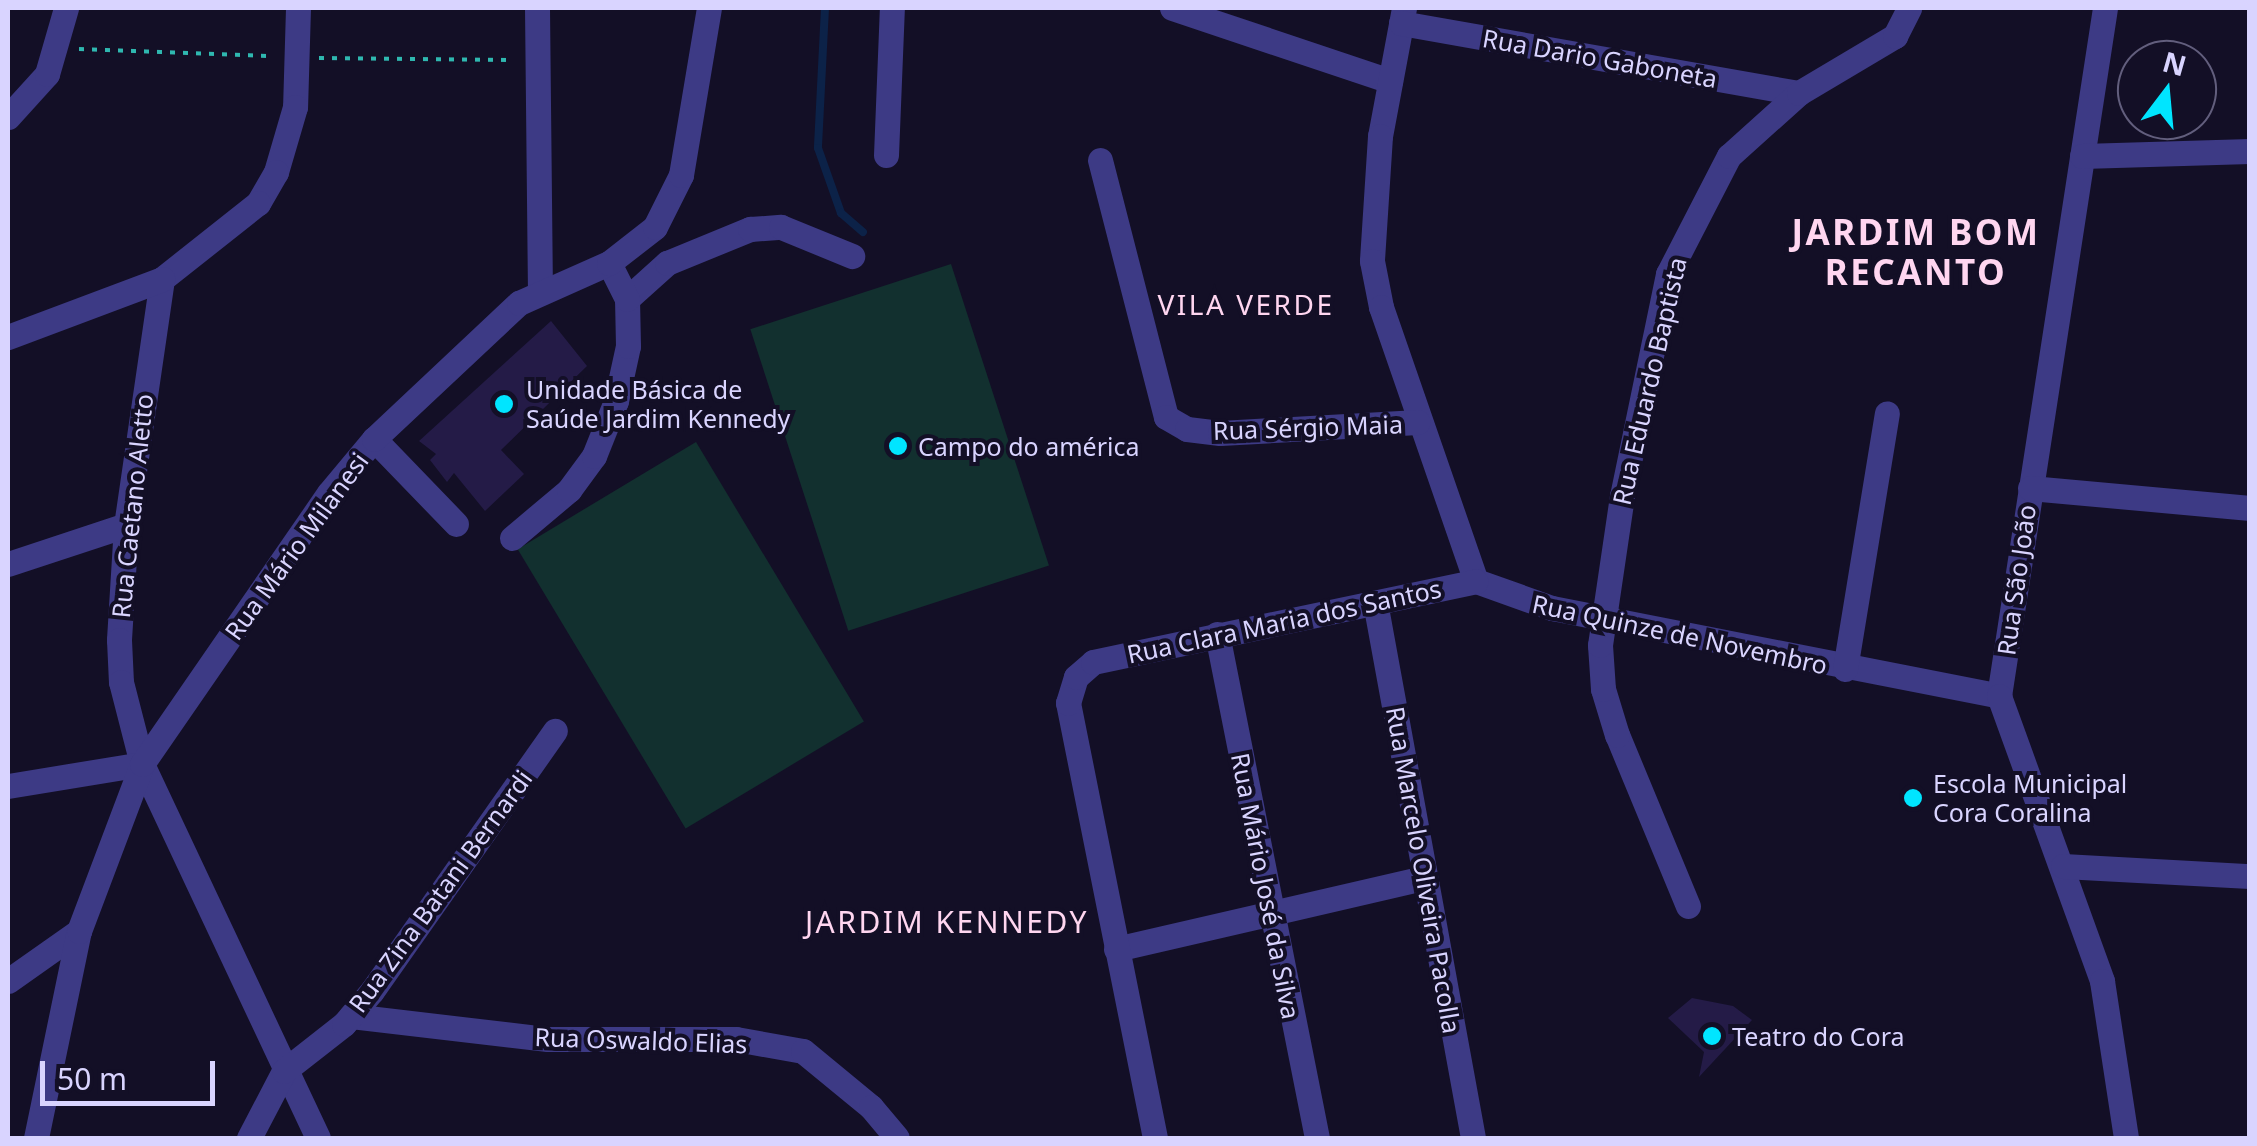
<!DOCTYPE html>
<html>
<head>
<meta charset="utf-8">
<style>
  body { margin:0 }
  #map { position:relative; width:2257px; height:1146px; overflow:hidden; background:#130f26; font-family:"Noto Sans",sans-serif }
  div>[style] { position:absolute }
  .green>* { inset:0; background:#12302f; transform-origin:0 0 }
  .stream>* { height:8px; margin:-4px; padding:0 4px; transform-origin:4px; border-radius:4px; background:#0c2248 }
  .building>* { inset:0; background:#241b47 }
  .path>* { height:4px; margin-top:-2px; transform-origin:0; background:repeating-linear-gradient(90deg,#2fb8b0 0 5px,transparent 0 13px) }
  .minor>* { height:25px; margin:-12.5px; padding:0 12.5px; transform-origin:12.5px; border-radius:12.5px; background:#3d3a85 }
  .dots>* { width:28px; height:28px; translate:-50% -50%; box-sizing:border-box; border:5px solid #130f26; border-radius:50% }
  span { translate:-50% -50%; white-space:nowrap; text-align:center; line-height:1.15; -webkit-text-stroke:8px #130f26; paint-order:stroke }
  .street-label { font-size:25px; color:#d9d4ff }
  .poi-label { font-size:25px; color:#d9d4ff }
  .left { translate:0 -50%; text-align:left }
  .neighbourhood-label { font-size:28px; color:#ffd6f0; letter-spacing:2.5px }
  .quarter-label { font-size:30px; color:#ffd6f0; letter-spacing:2.5px }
  .district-label { font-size:35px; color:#ffd6f0; font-weight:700; letter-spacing:2.5px }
  .frame { position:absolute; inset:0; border:10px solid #d9d4ff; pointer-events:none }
  .north { position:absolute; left:2117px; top:40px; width:100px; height:100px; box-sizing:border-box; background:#130f26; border:2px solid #625e7d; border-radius:50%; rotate:16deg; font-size:28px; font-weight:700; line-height:40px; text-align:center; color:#d9d4ff }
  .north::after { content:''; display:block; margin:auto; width:35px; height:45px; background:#00e5ff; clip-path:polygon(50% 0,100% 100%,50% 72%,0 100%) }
  .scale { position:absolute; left:40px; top:1061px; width:175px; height:45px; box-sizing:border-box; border:5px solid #d9d4ff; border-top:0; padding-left:12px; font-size:30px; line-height:35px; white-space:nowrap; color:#d9d4ff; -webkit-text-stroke:8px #130f26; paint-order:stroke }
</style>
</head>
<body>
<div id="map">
  <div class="green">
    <i style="left:951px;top:264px;width:317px;height:211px;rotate:72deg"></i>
    <i style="left:696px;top:442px;width:326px;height:208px;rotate:59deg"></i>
  </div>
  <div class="stream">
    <i style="left:825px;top:8px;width:140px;rotate:92.9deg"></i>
    <i style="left:818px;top:148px;width:69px;rotate:70.5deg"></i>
    <i style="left:841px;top:213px;width:29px;rotate:41deg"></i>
  </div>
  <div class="building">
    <i style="clip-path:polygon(551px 321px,587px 366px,501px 450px,524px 474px,485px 511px,454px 473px,447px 482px,430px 460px,436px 454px,419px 441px)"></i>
    <i style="clip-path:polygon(1692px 998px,1733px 1006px,1752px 1020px,1699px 1077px,1704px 1052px,1668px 1018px)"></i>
  </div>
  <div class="path">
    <i style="left:79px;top:49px;width:195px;rotate:2.1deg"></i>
    <i style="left:319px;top:58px;width:195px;rotate:0.6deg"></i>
  </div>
  <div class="minor">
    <i style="left:298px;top:8px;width:99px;rotate:91.7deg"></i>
    <i style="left:295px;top:107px;width:68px;rotate:106.3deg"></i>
    <i style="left:276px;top:172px;width:36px;rotate:120deg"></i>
    <i style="left:258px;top:203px;width:122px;rotate:141.6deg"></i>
    <i style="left:162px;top:279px;width:249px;rotate:98.3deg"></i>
    <i style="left:126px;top:525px;width:115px;rotate:93.5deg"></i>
    <i style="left:119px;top:640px;width:42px;rotate:87.3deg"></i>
    <i style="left:121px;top:682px;width:85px;rotate:75.6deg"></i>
    <i style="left:142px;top:764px;width:413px;rotate:64.8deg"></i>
    <i style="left:537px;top:8px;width:283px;rotate:89.4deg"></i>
    <i style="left:1172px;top:8px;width:230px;rotate:18.5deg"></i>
    <i style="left:1404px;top:8px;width:130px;rotate:100.6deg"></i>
    <i style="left:1380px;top:136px;width:125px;rotate:93.7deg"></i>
    <i style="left:1372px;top:261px;width:47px;rotate:78.9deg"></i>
    <i style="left:1381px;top:307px;width:290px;rotate:70.9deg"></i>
    <i style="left:1476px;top:581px;width:81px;rotate:19.6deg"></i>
    <i style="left:1552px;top:608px;width:456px;rotate:11.1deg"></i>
    <i style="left:2105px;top:8px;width:696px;rotate:98.76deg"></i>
    <i style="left:1999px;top:696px;width:303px;rotate:70.1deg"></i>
    <i style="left:2102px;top:981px;width:159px;rotate:81.3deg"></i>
    <i style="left:1401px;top:23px;width:404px;rotate:10deg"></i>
    <i style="left:8px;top:117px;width:58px;rotate:-47.8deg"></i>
    <i style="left:47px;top:74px;width:69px;rotate:-73.9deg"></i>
    <i style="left:886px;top:155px;width:147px;rotate:-87.7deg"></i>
    <i style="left:2082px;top:156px;width:168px;rotate:-1.7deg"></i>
    <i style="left:1100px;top:160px;width:265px;rotate:75.6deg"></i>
    <i style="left:1166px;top:417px;width:24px;rotate:30deg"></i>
    <i style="left:1187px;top:429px;width:33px;rotate:7deg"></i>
    <i style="left:1220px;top:433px;width:198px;rotate:-3.2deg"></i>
    <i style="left:627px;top:299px;width:54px;rotate:-42deg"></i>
    <i style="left:667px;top:263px;width:90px;rotate:-22.3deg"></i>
    <i style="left:750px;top:229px;width:31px;rotate:-4deg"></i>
    <i style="left:781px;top:227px;width:77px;rotate:22.2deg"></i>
    <i style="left:8px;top:337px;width:165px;rotate:-20.6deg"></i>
    <i style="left:374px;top:439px;width:118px;rotate:46deg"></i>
    <i style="left:2030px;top:488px;width:221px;rotate:5.2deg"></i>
    <i style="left:512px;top:538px;width:75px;rotate:-40.1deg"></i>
    <i style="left:569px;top:490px;width:42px;rotate:-53.7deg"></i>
    <i style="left:594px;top:456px;width:59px;rotate:-68.2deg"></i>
    <i style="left:616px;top:401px;width:56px;rotate:-77.7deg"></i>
    <i style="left:628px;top:346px;width:47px;rotate:-91.2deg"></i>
    <i style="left:627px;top:299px;width:40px;rotate:-116.6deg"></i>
    <i style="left:8px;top:564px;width:124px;rotate:-18.3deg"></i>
    <i style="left:1375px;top:602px;width:545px;rotate:79.64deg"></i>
    <i style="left:1217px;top:634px;width:514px;rotate:78.78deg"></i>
    <i style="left:1845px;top:669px;width:259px;rotate:-80.7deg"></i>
    <i style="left:8px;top:786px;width:136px;rotate:-9.3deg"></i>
    <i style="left:2063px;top:866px;width:187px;rotate:3.1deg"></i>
    <i style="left:1688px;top:906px;width:185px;rotate:-112.5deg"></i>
    <i style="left:1617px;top:735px;width:48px;rotate:-106.9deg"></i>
    <i style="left:1603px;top:689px;width:44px;rotate:-93.9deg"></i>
    <i style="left:1600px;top:645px;width:151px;rotate:-81.6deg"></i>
    <i style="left:1622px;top:496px;width:227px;rotate:-78.3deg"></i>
    <i style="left:1668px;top:274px;width:133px;rotate:-62.7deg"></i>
    <i style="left:1729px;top:156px;width:94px;rotate:-42deg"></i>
    <i style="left:1799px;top:93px;width:112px;rotate:-30.7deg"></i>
    <i style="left:1895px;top:36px;width:31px;rotate:-63deg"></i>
    <i style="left:1116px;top:949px;width:316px;rotate:-13deg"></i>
    <i style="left:8px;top:981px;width:87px;rotate:-35.2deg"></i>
    <i style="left:351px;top:1016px;width:198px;rotate:6.7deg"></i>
    <i style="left:548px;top:1039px;width:188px"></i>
    <i style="left:736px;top:1039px;width:68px;rotate:10.2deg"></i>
    <i style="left:803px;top:1051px;width:88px;rotate:39.5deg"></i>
    <i style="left:871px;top:1107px;width:40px;rotate:50deg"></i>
    <i style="left:36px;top:1138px;width:211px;rotate:-78.3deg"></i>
    <i style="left:79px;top:931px;width:178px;rotate:-69.3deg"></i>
    <i style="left:142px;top:764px;width:329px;rotate:-55.4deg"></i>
    <i style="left:329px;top:493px;width:70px;rotate:-50.2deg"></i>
    <i style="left:374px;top:439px;width:199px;rotate:-43.2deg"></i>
    <i style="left:519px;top:303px;width:98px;rotate:-24deg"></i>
    <i style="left:609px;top:263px;width:58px;rotate:-38deg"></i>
    <i style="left:655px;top:227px;width:58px;rotate:-63.4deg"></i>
    <i style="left:681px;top:175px;width:169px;rotate:-80.5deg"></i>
    <i style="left:249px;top:1138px;width:76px;rotate:-62.4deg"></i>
    <i style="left:284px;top:1071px;width:76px;rotate:-38.1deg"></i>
    <i style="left:344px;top:1024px;width:43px;rotate:-49.7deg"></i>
    <i style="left:372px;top:991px;width:318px;rotate:-54.9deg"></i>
    <i style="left:1155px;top:1138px;width:444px;rotate:-101.3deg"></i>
    <i style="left:1068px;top:703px;width:27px;rotate:-73deg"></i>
    <i style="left:1076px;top:677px;width:23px;rotate:-41deg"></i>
    <i style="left:1093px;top:662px;width:391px;rotate:-11.9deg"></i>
  </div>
  <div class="dots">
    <i style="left:504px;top:404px;background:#00e5ff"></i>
    <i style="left:898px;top:446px;background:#00e5ff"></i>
    <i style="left:1913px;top:798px;background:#00e5ff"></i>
    <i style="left:1712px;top:1036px;background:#00e5ff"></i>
  </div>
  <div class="street-label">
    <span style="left:1600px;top:58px;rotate:10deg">Rua Dario Gaboneta</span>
    <span style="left:1649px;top:381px;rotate:-77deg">Rua Eduardo Baptista</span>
    <span style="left:1308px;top:427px;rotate:-2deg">Rua Sérgio Maia</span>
    <span style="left:132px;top:506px;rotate:-84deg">Rua Caetano Aletto</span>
    <span style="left:296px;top:546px;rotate:-54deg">Rua Mário Milanesi</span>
    <span style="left:2016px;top:580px;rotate:-82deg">Rua São João</span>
    <span style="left:1284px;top:621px;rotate:-12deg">Rua Clara Maria dos Santos</span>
    <span style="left:1680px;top:634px;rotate:12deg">Rua Quinze de Novembro</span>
    <span style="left:1424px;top:870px;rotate:80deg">Rua Marcelo Oliveira Pacolla</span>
    <span style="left:1266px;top:886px;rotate:79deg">Rua Mário José da Silva</span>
    <span style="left:440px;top:891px;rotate:-54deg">Rua Zina Batani Bernardi</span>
    <span style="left:641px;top:1040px;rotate:2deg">Rua Oswaldo Elias</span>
  </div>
  <div class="poi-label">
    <span class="left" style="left:526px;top:404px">Unidade Básica de<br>Saúde Jardim Kennedy</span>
    <span class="left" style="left:918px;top:446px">Campo do américa</span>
    <span class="left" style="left:1933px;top:798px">Escola Municipal<br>Cora Coralina</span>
    <span class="left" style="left:1732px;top:1036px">Teatro do Cora</span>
  </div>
  <div class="neighbourhood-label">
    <span style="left:1246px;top:304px">VILA VERDE</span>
  </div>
  <div class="quarter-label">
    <span style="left:947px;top:922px">JARDIM KENNEDY</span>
  </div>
  <div class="district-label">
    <span style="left:1916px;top:252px">JARDIM BOM<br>RECANTO</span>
  </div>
  <div class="frame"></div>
  <div class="north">N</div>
  <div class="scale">50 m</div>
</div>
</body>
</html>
